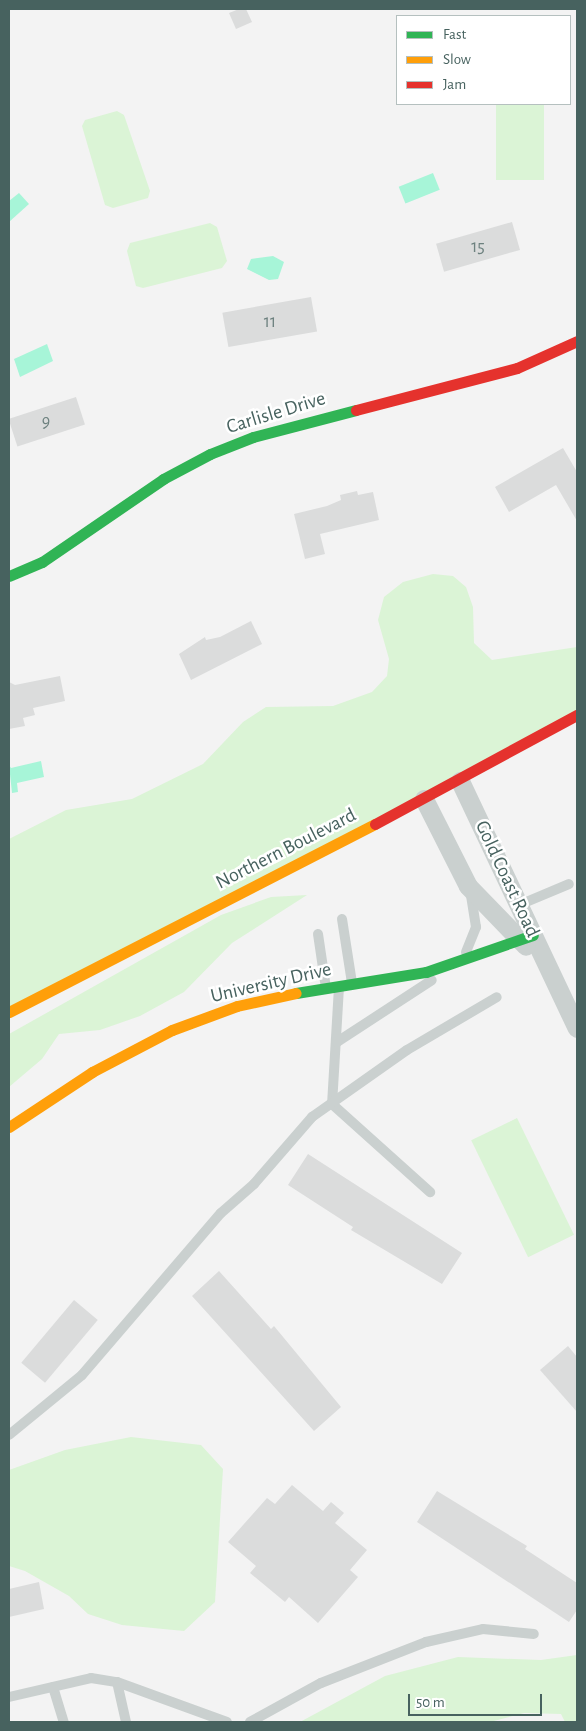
<!DOCTYPE html>
<html>
<head>
<meta charset="utf-8">
<style>
  body { margin:0 }
  #map { position:relative; width:586px; height:1731px; overflow:hidden; background:#f3f3f3; font-family:"Alegreya Sans",sans-serif }
  div>[style] { position:absolute }
  .green>* { inset:0; background:#dbf4d6; transform-origin:0 0 }
  .water>* { inset:0; background:#a7f5d8; transform-origin:0 0 }
  .building>* { inset:0; background:#dbdcdc; transform-origin:0 0 }
  .lane>* { height:10px; margin:-5px; padding:0 5px; transform-origin:5px; border-radius:5px; background:#cad0cf }
  .street>* { height:19px; margin:-9.5px; padding:0 9.5px; transform-origin:9.5px; border-radius:9.5px; background:#cad0cf }
  .fast>* { height:11px; margin:-5.5px; padding:0 5.5px; transform-origin:5.5px; border-radius:5.5px; background:#30b455 }
  .slow>* { height:11px; margin:-5.5px; padding:0 5.5px; transform-origin:5.5px; border-radius:5.5px; background:#ff9f0a }
  .jam>* { height:11px; margin:-5.5px; padding:0 5.5px; transform-origin:5.5px; border-radius:5.5px; background:#e5322d }
  span { translate:-50% -50%; white-space:nowrap; text-align:center; line-height:1.15; -webkit-text-stroke:5px #fff; paint-order:stroke }
  .number-label { font-size:18px; color:#6d817f }
  .number-label span { -webkit-text-stroke-width:0 }
  .street-label { font-size:20px; color:#47625f }
  .frame { position:absolute; inset:0; border:10px solid #47625f; pointer-events:none }
  .legend { position:absolute; left:396px; top:15px; width:175px; height:90px; box-sizing:border-box; background:#fff; border:1px solid #b5c0bf; margin:0; padding:6px 9px; list-style:none; font-size:15px; color:#47625f }
  .legend li { display:flex; align-items:center; gap:10px; height:25px }
  .legend b { width:25px; border:1px solid #b5c0bf }
  .scale { position:absolute; left:408px; top:1694px; width:134px; height:22px; box-sizing:border-box; border:2px solid #47625f; border-top:0; padding-left:6px; font-size:15px; line-height:18px; white-space:nowrap; color:#47625f; -webkit-text-stroke:4px #fff; paint-order:stroke }
</style>
</head>
<body>
<div id="map">
  <div class="green">
    <i style="left:496px;top:104px;width:48px;height:76px"></i>
    <i style="clip-path:polygon(117px 111px,124px 115px,150px 191px,148px 198px,113px 208px,105px 205px,82px 126px,85px 120px)"></i>
    <i style="clip-path:polygon(210px 223px,217px 227px,227px 261px,222px 268px,143px 288px,136px 286px,127px 251px,130px 243px)"></i>
    <i style="clip-path:polygon(433px 574px,453px 576px,466px 587px,473px 607px,474px 643px,492px 660px,577px 647px,577px 715px,9px 1012px,9px 839px,66px 810px,132px 799px,203px 764px,243px 722px,266px 707px,333px 706px,372px 692px,387px 676px,389px 659px,378px 620px,384px 597px,403px 582px)"></i>
    <i style="clip-path:polygon(307px 895px,232px 943px,184px 992px,140px 1016px,100px 1030px,59px 1034px,42px 1059px,9px 1087px,9px 1034px,221px 915px,271px 897px)"></i>
    <i style="left:517px;top:1118px;width:130px;height:51px;rotate:64deg"></i>
    <i style="clip-path:polygon(131px 1437px,201px 1445px,223px 1469px,215px 1602px,184px 1631px,122px 1625px,88px 1614px,69px 1596px,25px 1571px,9px 1566px,9px 1470px,65px 1450px)"></i>
    <i style="clip-path:polygon(577px 1655px,577px 1722px,565px 1722px,561px 1714px,524px 1713px,490px 1722px,300px 1722px,385px 1676px,458px 1657px,541px 1660px)"></i>
  </div>
  <div class="water">
    <i style="left:433px;top:173px;width:18px;height:37px;rotate:68deg"></i>
    <i style="clip-path:polygon(19px 193px,29px 204px,9px 222px,9px 201px)"></i>
    <i style="clip-path:polygon(273px 256px,284px 262px,278px 279px,269px 280px,247px 269px,251px 259px)"></i>
    <i style="clip-path:polygon(47px 344px,53px 361px,20px 377px,14px 359px)"></i>
    <i style="clip-path:polygon(41px 761px,44px 777px,17px 783px,18px 792px,12px 793px,9px 765px,11px 768px)"></i>
  </div>
  <div class="building">
    <i style="clip-path:polygon(239px 9px,246px 9px,252px 22px,236px 29px,229px 13px)"></i>
    <i style="left:512px;top:222px;width:29px;height:79px;rotate:74deg"></i>
    <i style="left:311px;top:297px;width:35px;height:90px;rotate:80deg"></i>
    <i style="left:76px;top:397px;width:29px;height:71px;rotate:72deg"></i>
    <i style="clip-path:polygon(563px 448px,577px 472px,577px 521px,556px 485px,509px 512px,495px 487px)"></i>
    <i style="clip-path:polygon(357px 491px,358px 495px,373px 492px,379px 520px,320px 534px,325px 554px,305px 559px,294px 514px,327px 506px,341px 500px,340px 495px)"></i>
    <i style="clip-path:polygon(251px 621px,262px 644px,191px 680px,179px 654px,205px 637px,206px 640px,220px 637px)"></i>
    <i style="clip-path:polygon(60px 676px,65px 701px,33px 708px,35px 715px,23px 718px,25px 726px,9px 729px,9px 682px,15px 685px)"></i>
    <i style="clip-path:polygon(308px 1154px,462px 1253px,442px 1284px,351px 1230px,353px 1227px,288px 1185px)"></i>
    <i style="clip-path:polygon(219px 1271px,271px 1329px,274px 1326px,341px 1407px,314px 1431px,192px 1296px)"></i>
    <i style="left:74px;top:1300px;width:31px;height:82px;rotate:40deg"></i>
    <i style="clip-path:polygon(568px 1346px,577px 1357px,577px 1412px,540px 1370px)"></i>
    <i style="clip-path:polygon(292px 1485px,323px 1511px,331px 1502px,344px 1513px,335px 1523px,367px 1550px,350px 1570px,358px 1577px,318px 1623px,289px 1597px,285px 1602px,250px 1573px,256px 1566px,228px 1542px,267px 1498px,275px 1504px)"></i>
    <i style="clip-path:polygon(437px 1491px,527px 1546px,525px 1549px,577px 1583px,577px 1610px,569px 1622px,417px 1522px)"></i>
    <i style="clip-path:polygon(39px 1582px,44px 1609px,9px 1617px,9px 1589px)"></i>
  </div>
  <div class="lane">
    <i style="left:519px;top:905px;width:54px;rotate:-22.8deg"></i>
    <i style="left:342px;top:919px;width:65px;rotate:81.1deg"></i>
    <i style="left:318px;top:934px;width:55px;rotate:81.6deg"></i>
    <i style="left:466px;top:952px;width:27px;rotate:-68deg"></i>
    <i style="left:476px;top:927px;width:33px;rotate:-99deg"></i>
    <i style="left:339px;top:987px;width:117px;rotate:93.4deg"></i>
    <i style="left:332px;top:1104px;width:132px;rotate:41.9deg"></i>
    <i style="left:337px;top:1042px;width:113px;rotate:-33.1deg"></i>
    <i style="left:9px;top:1435px;width:94px;rotate:-39.4deg"></i>
    <i style="left:82px;top:1375px;width:213px;rotate:-49.4deg"></i>
    <i style="left:221px;top:1213px;width:44px;rotate:-41.3deg"></i>
    <i style="left:254px;top:1184px;width:89px;rotate:-49.1deg"></i>
    <i style="left:312px;top:1117px;width:116px;rotate:-35.2deg"></i>
    <i style="left:407px;top:1050px;width:104px;rotate:-30.5deg"></i>
    <i style="left:117px;top:1682px;width:117px;rotate:20deg"></i>
    <i style="left:53px;top:1687px;width:37px;rotate:73deg"></i>
    <i style="left:9px;top:1697px;width:84px;rotate:-13deg"></i>
    <i style="left:91px;top:1678px;width:26px;rotate:9deg"></i>
    <i style="left:117px;top:1682px;width:41px;rotate:77.3deg"></i>
    <i style="left:250px;top:1722px;width:81px;rotate:-28.8deg"></i>
    <i style="left:321px;top:1683px;width:113px;rotate:-21.3deg"></i>
    <i style="left:426px;top:1642px;width:58px;rotate:-12.8deg"></i>
    <i style="left:483px;top:1629px;width:51px;rotate:5.6deg"></i>
  </div>
  <div class="street">
    <i style="left:460px;top:781px;width:273px;rotate:64.7deg"></i>
    <i style="left:424px;top:799px;width:97px;rotate:63.2deg"></i>
    <i style="left:468px;top:886px;width:83px;rotate:46deg"></i>
  </div>
  <div class="fast">
    <i style="left:9px;top:576px;width:36px;rotate:-23deg"></i>
    <i style="left:42px;top:562px;width:147px;rotate:-34.4deg"></i>
    <i style="left:163px;top:479px;width:53px;rotate:-28deg"></i>
    <i style="left:210px;top:454px;width:46px;rotate:-21.6deg"></i>
    <i style="left:253px;top:437px;width:106px;rotate:-14.7deg"></i>
    <i style="left:296px;top:993px;width:132px;rotate:-9.2deg"></i>
    <i style="left:426px;top:972px;width:113px;rotate:-19.1deg"></i>
  </div>
  <div class="slow">
    <i style="left:9px;top:1012px;width:411px;rotate:-27.2deg"></i>
    <i style="left:9px;top:1127px;width:100px;rotate:-33.5deg"></i>
    <i style="left:92px;top:1072px;width:90px;rotate:-27.7deg"></i>
    <i style="left:172px;top:1030px;width:69px;rotate:-20.3deg"></i>
    <i style="left:237px;top:1006px;width:60px;rotate:-12.4deg"></i>
  </div>
  <div class="jam">
    <i style="left:356px;top:410px;width:166px;rotate:-14.6deg"></i>
    <i style="left:517px;top:368px;width:66px;rotate:-24.2deg"></i>
    <i style="left:375px;top:824px;width:230px;rotate:-28.4deg"></i>
  </div>
  <div class="number-label">
    <span style="left:478px;top:247px">15</span>
    <span style="left:270px;top:322px">11</span>
    <span style="left:46px;top:422px">9</span>
  </div>
  <div class="street-label">
    <span style="left:276px;top:413px;rotate:-17deg">Carlisle Drive</span>
    <span style="left:286px;top:849px;rotate:-27deg">Northern Boulevard</span>
    <span style="left:507px;top:879px;rotate:65deg">Gold Coast Road</span>
    <span style="left:271px;top:983px;rotate:-13deg">University Drive</span>
  </div>
  <div class="frame"></div>
  <ul class="legend">
  <li><b style="height:6px;background:#30b455"></b>Fast</li>
  <li><b style="height:6px;background:#ff9f0a"></b>Slow</li>
  <li><b style="height:6px;background:#e5322d"></b>Jam</li>
  </ul>
  <div class="scale">50 m</div>
</div>
</body>
</html>
